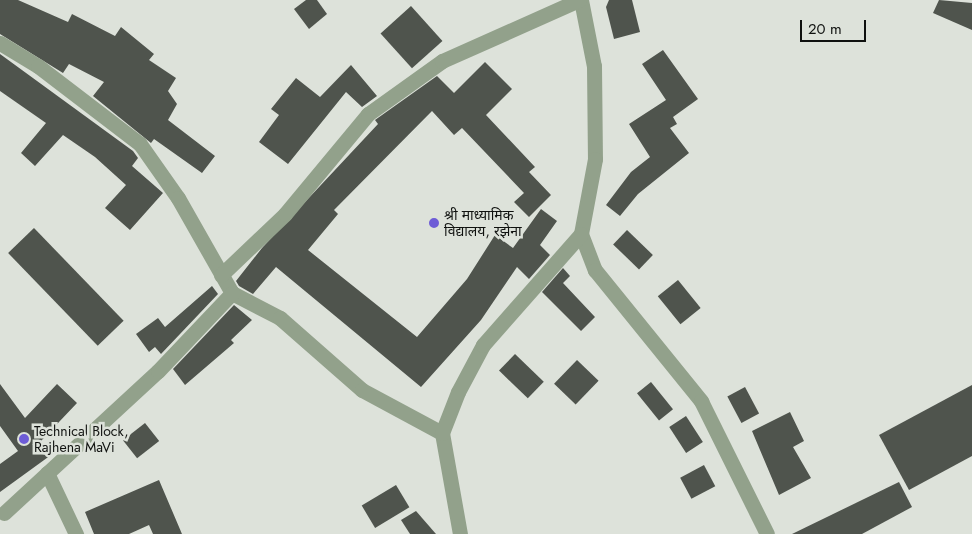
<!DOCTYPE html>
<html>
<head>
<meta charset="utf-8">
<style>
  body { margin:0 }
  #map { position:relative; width:972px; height:534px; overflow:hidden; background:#dde2da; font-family:Jost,"Noto Sans Devanagari",sans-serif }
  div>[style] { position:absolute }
  .building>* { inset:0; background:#4f544d; transform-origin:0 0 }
  .minor>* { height:15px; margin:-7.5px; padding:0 7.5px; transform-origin:7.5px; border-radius:7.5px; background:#92a18b }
  .dots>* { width:14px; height:14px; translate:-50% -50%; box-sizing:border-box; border:2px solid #dde2da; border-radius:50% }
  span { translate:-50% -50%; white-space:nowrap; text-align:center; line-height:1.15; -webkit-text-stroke:5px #dde2da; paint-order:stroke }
  .poi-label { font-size:14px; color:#0f110f }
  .left { translate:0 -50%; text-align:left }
  .scale { position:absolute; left:800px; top:20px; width:66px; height:22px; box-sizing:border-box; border:2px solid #0f110f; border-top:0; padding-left:6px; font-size:15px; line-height:18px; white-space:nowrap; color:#0f110f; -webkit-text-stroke:4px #dde2da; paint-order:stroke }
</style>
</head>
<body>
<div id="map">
  <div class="building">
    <i style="clip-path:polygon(0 0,18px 0,68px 22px,72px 14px,115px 36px,121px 27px,154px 54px,149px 60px,176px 78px,168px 91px,177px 104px,168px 120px,215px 156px,202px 173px,154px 139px,151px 143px,93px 96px,104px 82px,69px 64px,63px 73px,0 34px)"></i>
    <i style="clip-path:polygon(306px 0,317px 0,327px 14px,309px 29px,294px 9px)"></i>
    <i style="clip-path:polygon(609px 0,632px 0,640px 32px,614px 39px,606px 7px)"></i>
    <i style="clip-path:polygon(939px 0,972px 3px,972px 30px,933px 13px)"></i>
    <i style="left:411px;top:6px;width:47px;height:41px;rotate:48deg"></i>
    <i style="clip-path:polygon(663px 50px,698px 99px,673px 117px,677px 124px,670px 128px,689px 153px,638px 194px,620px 216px,606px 205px,631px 172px,650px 157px,629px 124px,666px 100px,642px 64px)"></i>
    <i style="clip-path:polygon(0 54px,133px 151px,138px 158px,132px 166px,163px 193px,130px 230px,105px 208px,126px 185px,95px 157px,63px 135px,35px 166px,21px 153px,46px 123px,0 91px)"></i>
    <i style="clip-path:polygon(485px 62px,512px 89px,486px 115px,535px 167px,529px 172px,551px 195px,529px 217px,514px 202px,524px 193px,462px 128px,454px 135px,432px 111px,334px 210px,338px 214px,308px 250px,417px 337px,467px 279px,495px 235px,513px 248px,541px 209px,557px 221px,540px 245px,550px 255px,529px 279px,517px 267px,481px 320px,421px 387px,276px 267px,253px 294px,239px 286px,236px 281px,262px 248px,378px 124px,375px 120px,437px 76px,454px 93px)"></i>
    <i style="clip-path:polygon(351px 65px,377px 96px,362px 107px,346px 92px,288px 164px,259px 142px,279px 115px,271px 109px,296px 78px,320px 97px)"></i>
    <i style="left:34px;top:228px;width:129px;height:36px;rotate:46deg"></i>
    <i style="left:627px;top:230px;width:36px;height:20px;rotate:44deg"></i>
    <i style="clip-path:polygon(563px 268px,570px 276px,563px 283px,595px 317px,581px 331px,542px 292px)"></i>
    <i style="left:678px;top:280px;width:36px;height:26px;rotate:51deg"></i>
    <i style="clip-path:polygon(212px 286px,218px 294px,161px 354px,155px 347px,149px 352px,136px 334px,158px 318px,165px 327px)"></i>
    <i style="clip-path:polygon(234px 305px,252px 320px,231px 340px,234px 343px,185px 385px,173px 369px)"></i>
    <i style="left:515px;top:354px;width:40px;height:23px;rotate:44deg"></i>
    <i style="left:577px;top:360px;width:30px;height:33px;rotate:44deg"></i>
    <i style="left:651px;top:382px;width:35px;height:18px;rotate:51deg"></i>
    <i style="clip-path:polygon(0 384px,25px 418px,57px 384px,77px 403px,41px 441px,51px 455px,0 492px,0 464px,18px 451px,0 426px)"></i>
    <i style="clip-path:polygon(972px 385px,972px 456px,909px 490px,879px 435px)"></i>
    <i style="left:745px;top:387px;width:30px;height:20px;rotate:62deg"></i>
    <i style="clip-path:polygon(790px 412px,804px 441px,793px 447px,811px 478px,779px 495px,752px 431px)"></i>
    <i style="left:686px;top:416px;width:31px;height:20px;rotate:57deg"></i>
    <i style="left:145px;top:423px;width:23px;height:28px;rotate:52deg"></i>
    <i style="left:704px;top:465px;width:24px;height:27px;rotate:62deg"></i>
    <i style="clip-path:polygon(159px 480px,182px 534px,153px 534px,149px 525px,129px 534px,94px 534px,85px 512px)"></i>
    <i style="clip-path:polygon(899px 482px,912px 507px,862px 534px,792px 534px)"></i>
    <i style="left:396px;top:485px;width:26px;height:40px;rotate:59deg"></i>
    <i style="clip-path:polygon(416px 511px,436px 534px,410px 534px,401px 520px)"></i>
  </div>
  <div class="minor">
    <i style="left:581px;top:0;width:67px;rotate:78.9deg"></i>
    <i style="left:594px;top:66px;width:93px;rotate:89.4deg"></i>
    <i style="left:595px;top:159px;width:76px;rotate:100.6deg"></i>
    <i style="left:581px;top:234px;width:39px;rotate:69deg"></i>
    <i style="left:595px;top:270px;width:169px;rotate:51deg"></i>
    <i style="left:701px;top:401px;width:148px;rotate:63.6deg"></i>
    <i style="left:0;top:43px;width:44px;rotate:31.2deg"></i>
    <i style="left:38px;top:66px;width:128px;rotate:37.4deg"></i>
    <i style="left:140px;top:144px;width:66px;rotate:54.9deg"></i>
    <i style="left:178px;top:198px;width:109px;rotate:60.4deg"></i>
    <i style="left:232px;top:293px;width:54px;rotate:27.5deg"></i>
    <i style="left:280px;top:318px;width:109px;rotate:41.3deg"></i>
    <i style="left:362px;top:390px;width:91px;rotate:28.3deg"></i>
    <i style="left:221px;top:275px;width:88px;rotate:-43.6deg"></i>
    <i style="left:285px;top:214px;width:130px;rotate:-50.3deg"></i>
    <i style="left:368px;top:114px;width:91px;rotate:-35.6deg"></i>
    <i style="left:442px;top:61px;width:150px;rotate:-24deg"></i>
    <i style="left:47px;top:473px;width:68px;rotate:64.6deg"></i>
    <i style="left:4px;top:513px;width:209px;rotate:-42.7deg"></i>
    <i style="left:158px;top:371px;width:108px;rotate:-46.5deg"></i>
    <i style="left:460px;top:534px;width:103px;rotate:-100.1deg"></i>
    <i style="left:442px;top:433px;width:44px;rotate:-68.7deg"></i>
    <i style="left:458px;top:392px;width:53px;rotate:-62deg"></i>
    <i style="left:483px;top:345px;width:148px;rotate:-48.6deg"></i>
  </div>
  <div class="dots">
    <i style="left:434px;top:223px;background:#6d5cd6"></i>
    <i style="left:24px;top:439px;background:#6d5cd6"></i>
  </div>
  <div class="poi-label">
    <span class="left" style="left:444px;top:223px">श्री माध्यामिक<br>विद्यालय, रझेना</span>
    <span class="left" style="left:34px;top:439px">Technical Block,<br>Rajhena MaVi</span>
  </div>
  <div class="scale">20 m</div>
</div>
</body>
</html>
